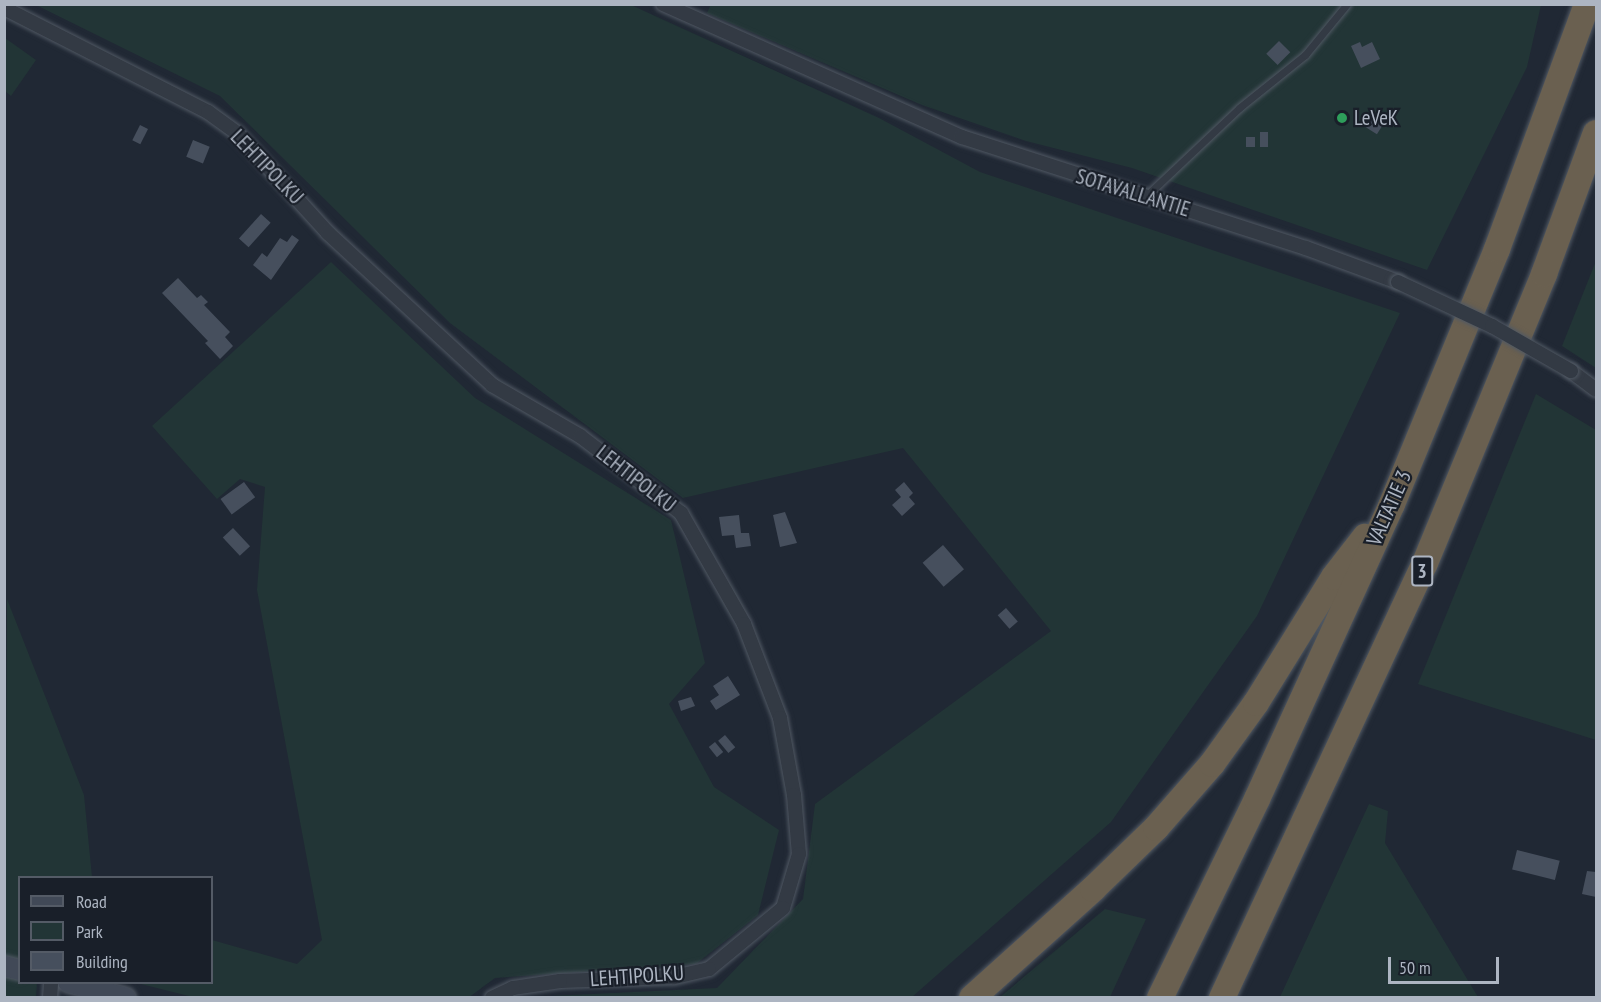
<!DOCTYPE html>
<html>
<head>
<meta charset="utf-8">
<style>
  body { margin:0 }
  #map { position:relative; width:1601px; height:1002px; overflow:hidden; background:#202834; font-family:"PT Sans Narrow",sans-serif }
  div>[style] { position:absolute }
  .green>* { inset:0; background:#223536 }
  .building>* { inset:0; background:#464f5d; transform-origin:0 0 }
  .roads { filter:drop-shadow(0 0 2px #505863) drop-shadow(0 0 2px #505863) }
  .lane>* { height:7px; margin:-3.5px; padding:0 3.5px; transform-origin:3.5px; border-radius:3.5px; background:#333a44 }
  .street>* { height:14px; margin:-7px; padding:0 7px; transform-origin:7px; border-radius:7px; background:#333a44 }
  .secondary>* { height:20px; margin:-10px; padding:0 10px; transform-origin:10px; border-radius:10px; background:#414957 }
  .highway>* { height:26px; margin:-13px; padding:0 13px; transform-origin:13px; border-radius:13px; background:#6a6050 }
  .bridges { filter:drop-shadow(0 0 2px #505863) drop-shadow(0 0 2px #505863) }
  .street-bridge>* { height:14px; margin:-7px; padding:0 7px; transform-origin:7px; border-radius:7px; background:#333a44 }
  .dots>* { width:16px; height:16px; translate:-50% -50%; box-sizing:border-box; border:3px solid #191f29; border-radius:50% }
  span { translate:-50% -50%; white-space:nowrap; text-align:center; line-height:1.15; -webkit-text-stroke:4.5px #191f29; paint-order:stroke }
  .shield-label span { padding:2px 4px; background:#191f29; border:2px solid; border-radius:4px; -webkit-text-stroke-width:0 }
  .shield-label { font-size:20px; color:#adb5c2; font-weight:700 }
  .poi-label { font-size:21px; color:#adb5c2 }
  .left { translate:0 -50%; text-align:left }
  .street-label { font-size:21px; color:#adb5c2 }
  .frame { position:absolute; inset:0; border:6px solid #adb5c2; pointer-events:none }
  .legend { position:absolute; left:18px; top:876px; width:195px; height:108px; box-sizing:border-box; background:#191f29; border:2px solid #545b66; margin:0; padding:8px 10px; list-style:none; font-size:18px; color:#adb5c2 }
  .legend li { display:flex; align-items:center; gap:12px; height:30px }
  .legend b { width:30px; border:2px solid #545b66 }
  .scale { position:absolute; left:1388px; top:957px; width:111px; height:27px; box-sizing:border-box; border:3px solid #adb5c2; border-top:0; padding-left:8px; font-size:18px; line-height:21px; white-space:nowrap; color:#adb5c2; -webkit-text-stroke:4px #191f29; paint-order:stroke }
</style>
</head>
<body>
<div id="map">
  <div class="green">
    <i style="clip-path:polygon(711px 4px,1541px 5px,1527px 67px,1427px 270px,1132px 168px,1026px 141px,922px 105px,707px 13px)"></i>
    <i style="clip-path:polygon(36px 5px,631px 5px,879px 118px,980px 172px,1400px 313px,1257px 616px,1111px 822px,912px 997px,530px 997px,717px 988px,803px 899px,815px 804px,1051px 631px,903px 448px,683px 498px,450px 323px,220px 96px)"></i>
    <i style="clip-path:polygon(5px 38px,36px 60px,11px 96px,5px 91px)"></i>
    <i style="clip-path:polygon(1596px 261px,1596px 368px,1562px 346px)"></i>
    <i style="clip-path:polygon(331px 262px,475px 398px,671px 520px,705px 663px,669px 704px,714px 787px,779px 830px,758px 915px,696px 964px,495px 978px,468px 998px,193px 997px,137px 983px,212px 982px,212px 940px,297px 964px,322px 940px,257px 590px,265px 487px,240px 479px,217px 499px,152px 426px)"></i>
    <i style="clip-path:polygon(1536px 394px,1596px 430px,1596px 740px,1418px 684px)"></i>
    <i style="clip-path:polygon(7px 599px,84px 795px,92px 877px,20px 878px,20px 982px,37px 983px,36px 997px,5px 997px)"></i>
    <i style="clip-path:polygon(1369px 804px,1388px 811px,1385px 843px,1478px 997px,1280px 997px)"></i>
    <i style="clip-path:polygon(1105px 909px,1146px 919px,1110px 997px,1000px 997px)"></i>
  </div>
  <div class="building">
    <i style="left:1279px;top:41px;width:16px;height:18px;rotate:45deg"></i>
    <i style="clip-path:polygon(1360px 42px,1362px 47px,1372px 42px,1380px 59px,1361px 68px,1351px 46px)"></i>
    <i style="left:1370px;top:117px;width:15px;height:11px;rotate:32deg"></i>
    <i style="left:140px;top:125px;width:9px;height:17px;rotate:27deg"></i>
    <i style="left:1260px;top:132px;width:8px;height:15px"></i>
    <i style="left:1246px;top:137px;width:9px;height:10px"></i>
    <i style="left:193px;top:140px;width:18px;height:18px;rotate:22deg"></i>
    <i style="left:261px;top:214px;width:13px;height:33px;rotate:42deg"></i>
    <i style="clip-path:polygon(292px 235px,299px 240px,271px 280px,253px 265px,262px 253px,267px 257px,280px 238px,287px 242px)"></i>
    <i style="clip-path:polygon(178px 278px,197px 298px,201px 295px,208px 302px,204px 305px,230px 332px,225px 337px,233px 346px,220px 359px,205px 343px,208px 341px,162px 293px)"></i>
    <i style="left:244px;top:482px;width:19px;height:29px;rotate:54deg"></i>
    <i style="clip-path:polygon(904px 482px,913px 493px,909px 497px,915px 504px,902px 516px,892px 505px,901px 497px,895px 490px)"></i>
    <i style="clip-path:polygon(785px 512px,797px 543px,780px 547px,773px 515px)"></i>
    <i style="clip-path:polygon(739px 515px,741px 533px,749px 533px,751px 546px,736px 548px,734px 535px,722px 536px,719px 517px)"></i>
    <i style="left:233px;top:528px;width:25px;height:14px;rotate:47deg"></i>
    <i style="left:943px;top:545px;width:32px;height:27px;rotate:49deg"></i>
    <i style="left:1006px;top:608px;width:18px;height:11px;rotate:49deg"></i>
    <i style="clip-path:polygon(728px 676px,740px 695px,716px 710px,710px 701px,719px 695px,713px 686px)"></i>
    <i style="clip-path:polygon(691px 697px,695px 706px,681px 711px,678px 701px)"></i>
    <i style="left:725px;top:735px;width:16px;height:9px;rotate:50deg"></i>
    <i style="left:715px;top:742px;width:13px;height:8px;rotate:51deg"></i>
    <i style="left:1517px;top:850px;width:44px;height:20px;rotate:14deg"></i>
    <i style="clip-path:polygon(1587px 871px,1596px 872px,1596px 897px,1582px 894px)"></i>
  </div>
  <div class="roads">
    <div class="lane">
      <i style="left:1145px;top:197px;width:129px;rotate:-43.4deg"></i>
      <i style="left:1239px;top:108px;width:85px;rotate:-38.8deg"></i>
      <i style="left:1305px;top:55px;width:66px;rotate:-50.5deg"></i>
    </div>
    <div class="street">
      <i style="left:663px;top:4px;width:327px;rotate:24deg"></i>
      <i style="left:962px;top:137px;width:361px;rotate:17.9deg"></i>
      <i style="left:1306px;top:248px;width:98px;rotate:20.3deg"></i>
      <i style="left:4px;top:8px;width:229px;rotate:27deg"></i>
      <i style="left:208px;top:112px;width:36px;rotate:36deg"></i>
      <i style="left:237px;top:133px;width:135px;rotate:47.7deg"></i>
      <i style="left:328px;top:233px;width:224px;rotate:42.8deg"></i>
      <i style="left:492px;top:385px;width:102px;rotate:30.1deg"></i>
      <i style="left:580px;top:436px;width:127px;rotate:37.3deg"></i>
      <i style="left:681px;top:513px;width:128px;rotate:60.4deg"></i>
      <i style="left:744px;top:624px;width:101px;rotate:69deg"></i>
      <i style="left:780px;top:718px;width:78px;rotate:79.7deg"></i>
      <i style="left:794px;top:795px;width:59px;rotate:85.2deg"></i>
      <i style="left:799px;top:854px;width:56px;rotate:106.5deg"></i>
      <i style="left:783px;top:908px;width:96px;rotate:140.5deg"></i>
      <i style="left:709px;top:969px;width:37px;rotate:167deg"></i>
      <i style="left:673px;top:977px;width:113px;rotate:178deg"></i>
      <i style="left:560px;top:981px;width:48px;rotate:171.5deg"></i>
      <i style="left:513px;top:988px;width:23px;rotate:155deg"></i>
      <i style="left:1571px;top:371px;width:31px;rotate:37deg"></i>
      <i style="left:50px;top:998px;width:16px;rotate:-86deg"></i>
    </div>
    <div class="secondary">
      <i style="left:4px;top:966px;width:16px;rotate:14deg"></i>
      <i style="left:68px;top:982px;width:60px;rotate:15.4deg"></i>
    </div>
    <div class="highway">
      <i style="left:972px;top:998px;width:163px;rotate:-42deg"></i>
      <i style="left:1093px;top:889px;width:88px;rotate:-44.1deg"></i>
      <i style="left:1156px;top:828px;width:85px;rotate:-48.8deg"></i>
      <i style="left:1212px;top:764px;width:75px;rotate:-54.2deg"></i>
      <i style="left:1256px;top:703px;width:148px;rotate:-58.2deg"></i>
      <i style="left:1334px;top:577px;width:51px;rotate:-52.2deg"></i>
      <i style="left:1160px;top:998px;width:221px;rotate:-64deg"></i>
      <i style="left:1257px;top:799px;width:324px;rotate:-65.4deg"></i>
      <i style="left:1392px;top:504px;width:276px;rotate:-67.6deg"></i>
      <i style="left:1497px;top:249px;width:261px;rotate:-69.8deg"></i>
      <i style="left:1222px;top:998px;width:480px;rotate:-65deg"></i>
      <i style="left:1425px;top:563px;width:313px;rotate:-67.6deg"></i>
      <i style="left:1544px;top:274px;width:150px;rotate:-69.8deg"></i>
    </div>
  </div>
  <div class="bridges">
    <div class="street-bridge">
      <i style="left:1398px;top:282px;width:104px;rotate:25.1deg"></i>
      <i style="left:1492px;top:326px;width:91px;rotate:29.7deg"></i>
    </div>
  </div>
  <div class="dots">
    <i style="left:1342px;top:118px;background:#2e9e5b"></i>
  </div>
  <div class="shield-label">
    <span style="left:1422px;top:571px">3</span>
  </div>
  <div class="poi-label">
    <span class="left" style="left:1354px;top:118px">LeVeK</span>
  </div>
  <div class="street-label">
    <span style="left:267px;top:167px;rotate:46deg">LEHTIPOLKU</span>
    <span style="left:1133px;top:193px;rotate:17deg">SOTAVALLANTIE</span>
    <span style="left:636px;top:479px;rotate:38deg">LEHTIPOLKU</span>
    <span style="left:1389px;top:508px;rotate:-66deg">VALTATIE 3</span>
    <span style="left:637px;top:976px;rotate:-4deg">LEHTIPOLKU</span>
  </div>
  <div class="frame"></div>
  <ul class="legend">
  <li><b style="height:8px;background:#414957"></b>Road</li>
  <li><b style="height:16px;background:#223536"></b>Park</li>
  <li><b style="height:16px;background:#464f5d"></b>Building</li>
  </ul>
  <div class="scale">50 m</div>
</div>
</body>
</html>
